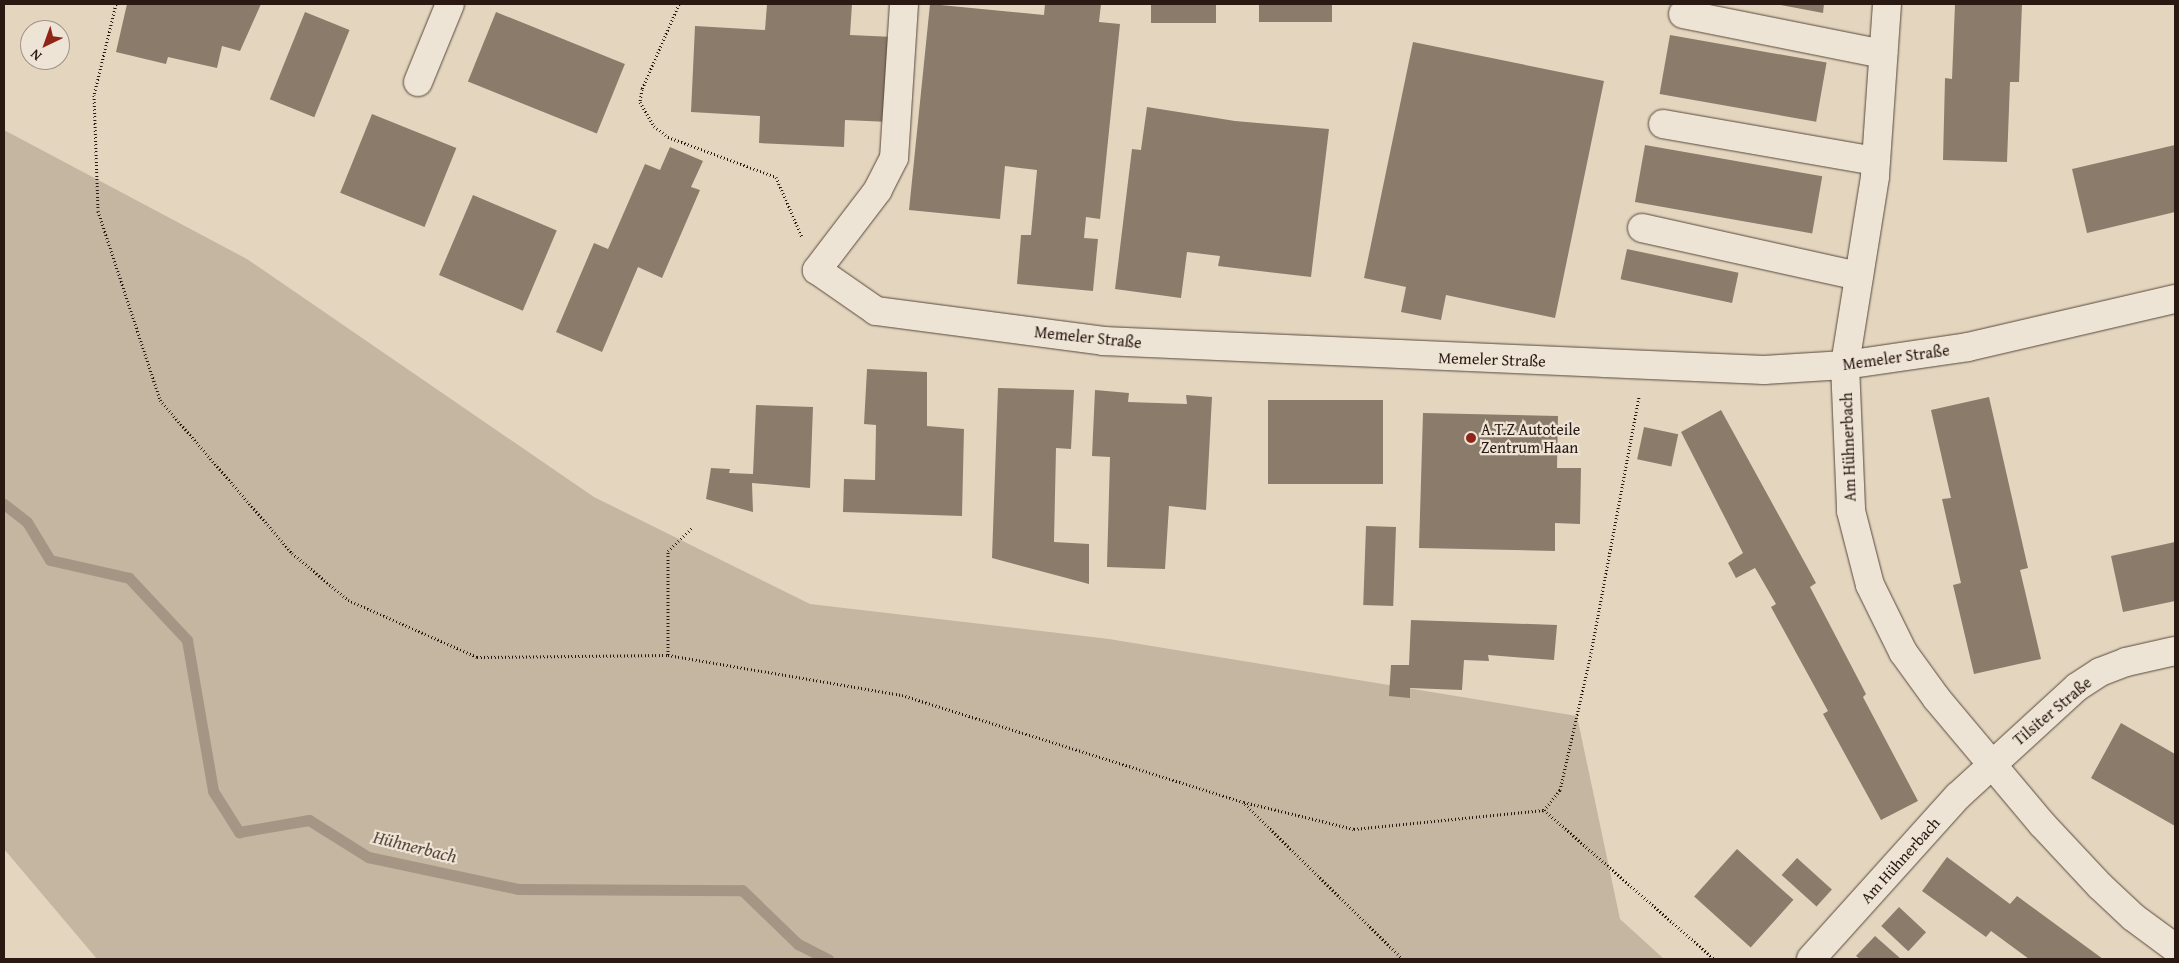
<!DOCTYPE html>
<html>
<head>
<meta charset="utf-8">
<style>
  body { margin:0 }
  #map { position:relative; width:2179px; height:963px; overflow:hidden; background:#e4d6be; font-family:"Gentium Book Plus",serif }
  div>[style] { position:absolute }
  .green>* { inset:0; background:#c4b6a1 }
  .stream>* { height:11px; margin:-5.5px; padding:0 5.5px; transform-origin:5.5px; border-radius:5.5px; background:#a59584 }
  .building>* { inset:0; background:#8b7b6b; transform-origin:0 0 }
  .path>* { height:3px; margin-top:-1.5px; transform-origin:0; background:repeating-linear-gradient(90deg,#2a1812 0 1px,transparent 0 3.5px) }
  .roads { filter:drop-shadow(0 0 1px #58483d) drop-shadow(0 0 1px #58483d) }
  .minor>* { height:28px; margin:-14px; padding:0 14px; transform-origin:14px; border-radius:14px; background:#ede4d5 }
  .dots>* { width:14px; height:14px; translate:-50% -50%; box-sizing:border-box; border:2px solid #ede4d5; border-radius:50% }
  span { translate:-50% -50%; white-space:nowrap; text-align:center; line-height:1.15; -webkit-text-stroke:4.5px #ede4d5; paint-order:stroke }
  .street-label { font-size:16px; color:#2a1812 }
  .poi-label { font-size:16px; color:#2a1812 }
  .left { translate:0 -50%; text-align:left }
  .water-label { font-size:18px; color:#5b4a40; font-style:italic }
  .frame { position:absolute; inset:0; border:5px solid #2a1812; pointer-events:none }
  .north { position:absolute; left:20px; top:20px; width:50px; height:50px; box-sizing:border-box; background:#ede4d5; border:1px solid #9f9287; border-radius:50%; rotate:222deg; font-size:14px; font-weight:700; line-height:20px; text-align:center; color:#2a1812 }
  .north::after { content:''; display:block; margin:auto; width:18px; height:22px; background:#8f2418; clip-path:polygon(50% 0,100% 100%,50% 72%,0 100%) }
</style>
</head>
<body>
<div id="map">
  <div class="green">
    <i style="clip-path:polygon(4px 130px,247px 259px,594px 497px,810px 604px,1109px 639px,1577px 716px,1620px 919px,1664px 959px,97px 959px,4px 849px)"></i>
  </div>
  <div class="stream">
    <i style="left:4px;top:504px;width:29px;rotate:38deg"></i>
    <i style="left:27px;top:522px;width:44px;rotate:58.8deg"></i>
    <i style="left:50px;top:560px;width:81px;rotate:12.8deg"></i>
    <i style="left:129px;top:578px;width:85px;rotate:46.9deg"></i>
    <i style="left:187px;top:640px;width:153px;rotate:80.2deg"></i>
    <i style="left:213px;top:791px;width:49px;rotate:57.6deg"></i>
    <i style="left:239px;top:832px;width:71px;rotate:-9.7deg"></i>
    <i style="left:309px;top:820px;width:70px;rotate:32.1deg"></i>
    <i style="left:368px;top:857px;width:154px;rotate:12deg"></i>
    <i style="left:519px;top:889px;width:223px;rotate:0.3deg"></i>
    <i style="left:742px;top:890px;width:78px;rotate:44deg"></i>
    <i style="left:798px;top:944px;width:34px;rotate:27deg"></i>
  </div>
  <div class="building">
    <i style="clip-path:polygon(127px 4px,261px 4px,240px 51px,222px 46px,217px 68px,168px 57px,166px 64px,116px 52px)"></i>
    <i style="clip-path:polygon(767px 4px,852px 4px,850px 35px,894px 37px,889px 122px,845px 120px,844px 147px,759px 143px,760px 116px,691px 112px,695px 26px,765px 30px)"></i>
    <i style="clip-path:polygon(930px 4px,1044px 15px,1045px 4px,1101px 4px,1099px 22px,1120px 24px,1100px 219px,1086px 217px,1084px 238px,1098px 239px,1093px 291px,1017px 284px,1021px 235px,1031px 235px,1037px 170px,1005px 166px,1000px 219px,909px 210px)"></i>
    <i style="left:1151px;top:4px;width:65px;height:19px"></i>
    <i style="left:1259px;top:4px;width:73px;height:18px"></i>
    <i style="clip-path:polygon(1775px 4px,1824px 4px,1823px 13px)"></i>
    <i style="clip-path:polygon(1955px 4px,2022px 4px,2019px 82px,2010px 82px,2007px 162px,1943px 160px,1945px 78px,1952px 79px)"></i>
    <i style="left:305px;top:12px;width:48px;height:94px;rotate:22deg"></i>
    <i style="left:496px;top:12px;width:139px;height:75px;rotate:22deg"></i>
    <i style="left:1670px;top:35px;width:159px;height:60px;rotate:10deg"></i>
    <i style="clip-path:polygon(1413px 42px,1604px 81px,1555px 318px,1446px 295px,1441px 320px,1401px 312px,1406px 287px,1364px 278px)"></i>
    <i style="clip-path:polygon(1147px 107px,1235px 121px,1329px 129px,1311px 277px,1218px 266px,1220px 256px,1187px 252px,1181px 298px,1115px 289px,1132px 149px,1141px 150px)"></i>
    <i style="left:372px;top:114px;width:91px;height:85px;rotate:22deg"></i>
    <i style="left:1645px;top:145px;width:180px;height:58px;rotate:10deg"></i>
    <i style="clip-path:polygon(2175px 145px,2175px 212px,2087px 233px,2072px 169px)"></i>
    <i style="clip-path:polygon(670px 147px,703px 161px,691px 187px,700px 190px,662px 278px,638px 267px,602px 352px,556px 332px,594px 243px,608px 249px,645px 164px,660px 170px)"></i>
    <i style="left:473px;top:195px;width:91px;height:87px;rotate:23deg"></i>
    <i style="left:1627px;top:249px;width:114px;height:31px;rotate:12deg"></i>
    <i style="clip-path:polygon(867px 369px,927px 372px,927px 426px,964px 429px,962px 516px,843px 512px,844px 479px,875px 480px,876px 425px,864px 424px)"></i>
    <i style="clip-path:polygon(998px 388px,1074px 390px,1071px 449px,1056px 448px,1054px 542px,1089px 544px,1089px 584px,992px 558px)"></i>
    <i style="clip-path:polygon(1095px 390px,1129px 393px,1128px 402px,1187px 404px,1186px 395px,1212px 397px,1206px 510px,1169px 506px,1165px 569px,1107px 567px,1110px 457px,1092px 456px)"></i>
    <i style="clip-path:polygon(1989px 397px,2028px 568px,2020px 570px,2041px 659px,1974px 674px,1953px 585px,1961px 583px,1942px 499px,1951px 498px,1931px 410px)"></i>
    <i style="left:1268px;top:400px;width:115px;height:84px"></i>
    <i style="clip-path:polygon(756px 405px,813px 407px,810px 488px,752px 483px,753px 512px,706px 499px,711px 468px,730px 469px,729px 473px,753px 474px)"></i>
    <i style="clip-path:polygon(1721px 410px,1816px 583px,1810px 587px,1866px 694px,1863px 697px,1918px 801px,1881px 820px,1823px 714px,1828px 711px,1771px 607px,1776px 604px,1758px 573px,1755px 568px,1736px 578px,1728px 563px,1743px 553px,1681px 432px)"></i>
    <i style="clip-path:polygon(1423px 413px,1558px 416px,1557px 468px,1581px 468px,1580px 524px,1555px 523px,1555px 551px,1419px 548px)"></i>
    <i style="left:1644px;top:427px;width:35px;height:33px;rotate:12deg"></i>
    <i style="left:1366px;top:526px;width:30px;height:79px;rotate:2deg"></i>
    <i style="clip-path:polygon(2175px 542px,2175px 601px,2123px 612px,2111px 556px)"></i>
    <i style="clip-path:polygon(1411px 620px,1557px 625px,1554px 660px,1488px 655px,1489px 661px,1464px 660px,1462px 690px,1410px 688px,1410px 698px,1389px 696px,1391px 665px,1409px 665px)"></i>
    <i style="clip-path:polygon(2121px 723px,2175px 754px,2175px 826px,2091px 778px)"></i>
    <i style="left:1737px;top:849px;width:76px;height:64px;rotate:42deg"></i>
    <i style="clip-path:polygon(1947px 857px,2010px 904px,2017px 896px,2103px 959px,2029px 959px,1991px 931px,1986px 937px,1922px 891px)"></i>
    <i style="left:1797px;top:858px;width:47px;height:23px;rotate:42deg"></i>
    <i style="left:1899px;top:907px;width:37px;height:26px;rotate:43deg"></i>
    <i style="clip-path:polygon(1875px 936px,1901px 959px,1860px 959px,1856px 956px)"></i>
  </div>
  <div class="path">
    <i style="left:116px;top:4px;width:94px;rotate:103.6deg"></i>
    <i style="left:94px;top:95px;width:116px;rotate:88deg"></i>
    <i style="left:98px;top:211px;width:199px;rotate:71.8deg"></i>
    <i style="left:160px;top:400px;width:202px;rotate:49.2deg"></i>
    <i style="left:292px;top:553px;width:73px;rotate:40deg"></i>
    <i style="left:348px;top:600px;width:141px;rotate:23.8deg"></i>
    <i style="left:477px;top:657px;width:191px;rotate:-0.6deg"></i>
    <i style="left:668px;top:655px;width:237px;rotate:9.7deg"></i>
    <i style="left:902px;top:695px;width:358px;rotate:17.4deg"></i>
    <i style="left:1244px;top:802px;width:113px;rotate:13.8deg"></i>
    <i style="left:1354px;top:829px;width:191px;rotate:-5.7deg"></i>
    <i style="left:1544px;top:810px;width:226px;rotate:41.2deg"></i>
    <i style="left:679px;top:4px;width:93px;rotate:113.5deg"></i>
    <i style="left:642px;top:89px;width:13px;rotate:99deg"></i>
    <i style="left:640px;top:102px;width:28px;rotate:60deg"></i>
    <i style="left:654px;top:126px;width:18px;rotate:38deg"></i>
    <i style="left:668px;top:137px;width:115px;rotate:20.3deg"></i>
    <i style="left:776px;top:177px;width:65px;rotate:66.6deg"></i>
    <i style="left:668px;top:655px;width:104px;rotate:-90deg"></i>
    <i style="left:668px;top:551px;width:33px;rotate:-44deg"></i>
    <i style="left:1245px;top:804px;width:221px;rotate:44.5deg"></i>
    <i style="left:1544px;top:810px;width:26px;rotate:-51deg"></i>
    <i style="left:1560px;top:790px;width:140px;rotate:-77.2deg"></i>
    <i style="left:1591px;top:653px;width:261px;rotate:-79.4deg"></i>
  </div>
  <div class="roads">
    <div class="minor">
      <i style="left:904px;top:4px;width:154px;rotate:93.7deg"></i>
      <i style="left:894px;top:158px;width:36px;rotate:117deg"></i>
      <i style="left:878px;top:190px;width:101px;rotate:127.3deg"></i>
      <i style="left:817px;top:270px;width:72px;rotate:34.8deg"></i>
      <i style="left:876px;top:311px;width:229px;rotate:7.5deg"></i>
      <i style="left:1103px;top:341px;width:662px;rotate:2.51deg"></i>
      <i style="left:1764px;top:370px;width:81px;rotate:-3.5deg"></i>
      <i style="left:1845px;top:365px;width:124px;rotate:-8.3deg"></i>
      <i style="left:1968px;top:347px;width:212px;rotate:-13.1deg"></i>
      <i style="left:1887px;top:4px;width:173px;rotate:94deg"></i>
      <i style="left:1875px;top:177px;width:190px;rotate:99.1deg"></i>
      <i style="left:1845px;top:365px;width:146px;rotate:87.6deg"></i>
      <i style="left:1851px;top:511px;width:76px;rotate:75.6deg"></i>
      <i style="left:1870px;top:585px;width:75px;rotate:63.8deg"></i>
      <i style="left:1903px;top:652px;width:58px;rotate:54.1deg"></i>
      <i style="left:1937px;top:699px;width:163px;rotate:50deg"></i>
      <i style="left:2042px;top:824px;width:85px;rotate:46.9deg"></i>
      <i style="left:2100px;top:886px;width:45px;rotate:43.2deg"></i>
      <i style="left:2133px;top:917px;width:52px;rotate:36.4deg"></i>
      <i style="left:1683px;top:14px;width:204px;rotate:11.3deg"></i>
      <i style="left:418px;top:82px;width:84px;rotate:-67.7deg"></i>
      <i style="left:1663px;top:124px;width:216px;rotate:9.9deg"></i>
      <i style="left:1642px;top:228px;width:222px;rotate:12.5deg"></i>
      <i style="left:1811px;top:959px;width:219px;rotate:-48deg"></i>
      <i style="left:1958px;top:796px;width:161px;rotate:-42.5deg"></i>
      <i style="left:2077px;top:687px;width:27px;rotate:-33deg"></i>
      <i style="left:2100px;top:672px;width:28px;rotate:-21deg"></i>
      <i style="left:2126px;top:662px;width:50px;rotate:-12.7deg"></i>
    </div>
  </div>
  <div class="dots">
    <i style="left:1471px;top:438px;background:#8f2418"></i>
  </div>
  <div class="street-label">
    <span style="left:1088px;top:337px;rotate:6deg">Memeler Straße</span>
    <span style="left:1896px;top:357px;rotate:-8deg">Memeler Straße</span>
    <span style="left:1492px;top:359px;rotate:2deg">Memeler Straße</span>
    <span style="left:1848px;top:447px;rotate:-92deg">Am Hühnerbach</span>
    <span style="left:2052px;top:711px;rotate:-40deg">Tilsiter Straße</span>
    <span style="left:1900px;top:860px;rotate:-48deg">Am Hühnerbach</span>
  </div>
  <div class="poi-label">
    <span class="left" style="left:1481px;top:438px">A.T.Z Autoteile<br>Zentrum Haan</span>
  </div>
  <div class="water-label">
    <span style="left:415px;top:847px;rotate:14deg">Hühnerbach</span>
  </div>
  <div class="frame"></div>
  <div class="north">N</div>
</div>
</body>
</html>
